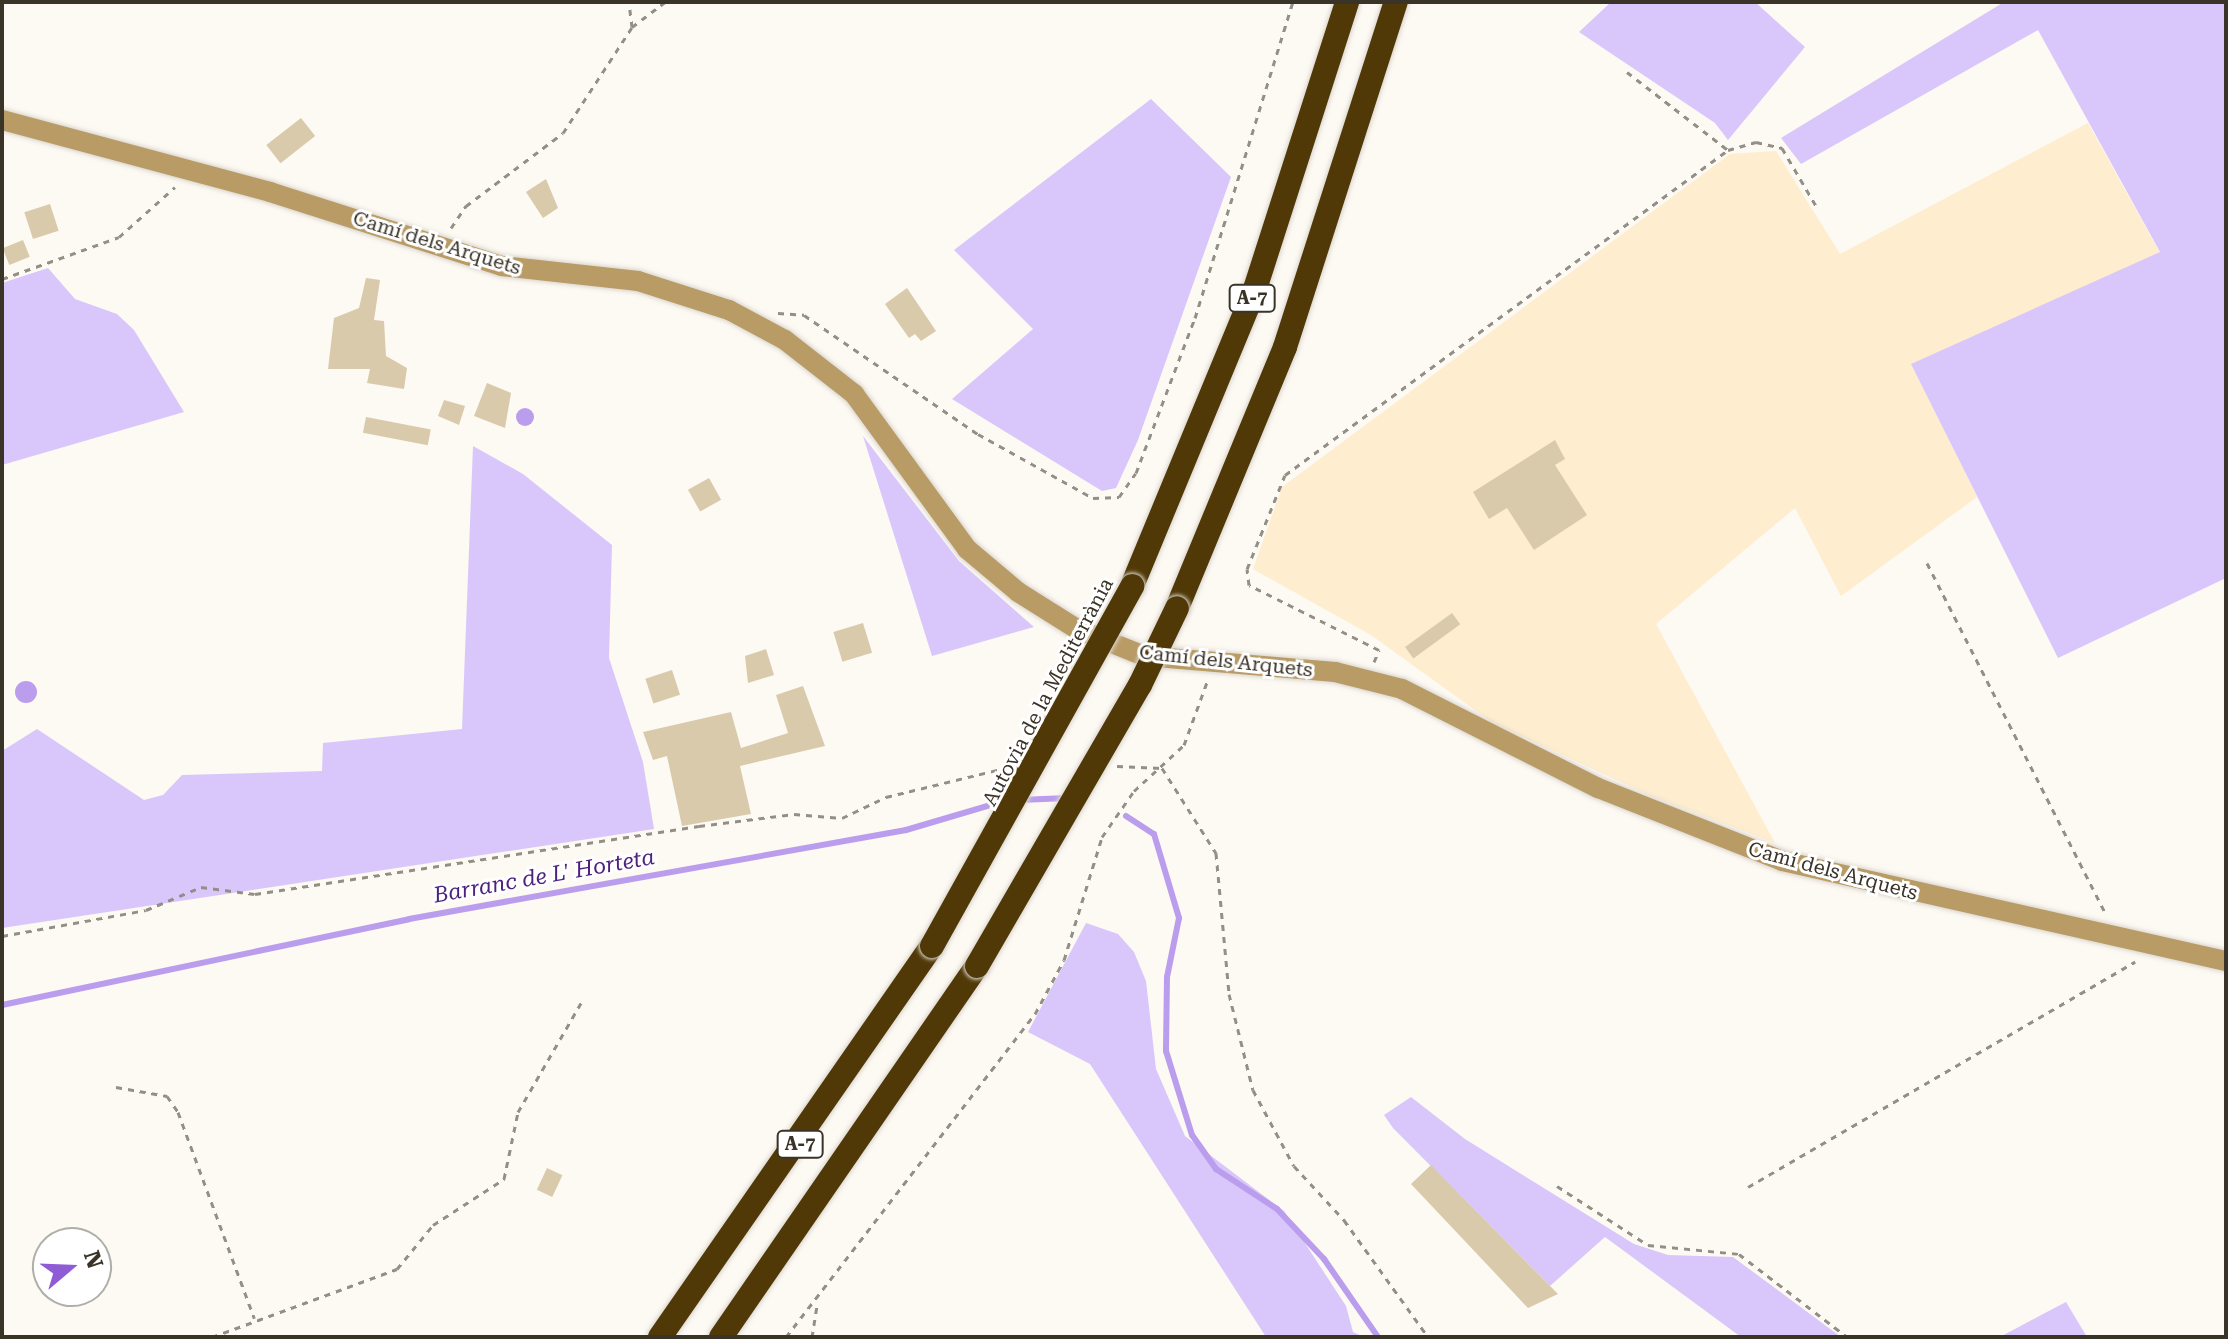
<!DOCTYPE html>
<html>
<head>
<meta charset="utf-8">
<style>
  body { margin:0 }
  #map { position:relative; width:2228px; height:1339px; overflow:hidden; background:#fdf9f3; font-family:"Roboto Serif",serif }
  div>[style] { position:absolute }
  .built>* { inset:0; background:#feedcf }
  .green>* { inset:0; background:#d9c7fb }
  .water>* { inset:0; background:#bb9dee }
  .round { border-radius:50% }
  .stream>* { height:6px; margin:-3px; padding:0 3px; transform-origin:3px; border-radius:3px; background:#bb9dee }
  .building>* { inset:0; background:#dacaac; transform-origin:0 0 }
  .path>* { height:3px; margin-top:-1.5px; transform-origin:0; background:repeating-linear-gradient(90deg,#948f86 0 6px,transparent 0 12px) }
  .roads { filter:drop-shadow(0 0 2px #dad6ce) drop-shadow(0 0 2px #dad6ce) }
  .minor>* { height:20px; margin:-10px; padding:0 10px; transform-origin:10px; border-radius:10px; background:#b99b65 }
  .highway>* { height:24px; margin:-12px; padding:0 12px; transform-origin:12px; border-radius:12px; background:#503906 }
  .bridges { filter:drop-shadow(0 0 2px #dad6ce) drop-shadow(0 0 2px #dad6ce) }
  .highway-bridge>* { height:24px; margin:-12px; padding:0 12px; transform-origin:12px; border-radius:12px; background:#503906 }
  span { translate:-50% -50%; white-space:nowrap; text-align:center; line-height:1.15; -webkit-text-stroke:6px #fff; paint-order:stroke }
  .shield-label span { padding:2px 6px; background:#fff; border:2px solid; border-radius:6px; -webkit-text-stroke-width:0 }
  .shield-label { font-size:18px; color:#3a3428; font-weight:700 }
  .street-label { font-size:20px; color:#3a3428 }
  .water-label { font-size:22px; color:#4d227e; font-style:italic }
  .frame { position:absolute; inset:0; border:4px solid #3a3428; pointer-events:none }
  .north { position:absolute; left:32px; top:1227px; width:80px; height:80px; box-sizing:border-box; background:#fff; border:2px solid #b0aea9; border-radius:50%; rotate:71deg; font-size:22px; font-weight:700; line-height:32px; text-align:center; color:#3a3428 }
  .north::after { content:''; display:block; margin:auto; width:28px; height:36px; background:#905cd5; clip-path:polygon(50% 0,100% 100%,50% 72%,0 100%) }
</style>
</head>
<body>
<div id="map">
  <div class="built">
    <i style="clip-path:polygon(2088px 123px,2160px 253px,1912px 364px,1977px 497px,1841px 596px,1795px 508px,1656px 624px,1775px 843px,1651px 796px,1493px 723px,1371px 635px,1253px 569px,1282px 487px,1730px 154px,1776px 151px,1840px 254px)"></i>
  </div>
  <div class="green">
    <i style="clip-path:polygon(1611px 2px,1755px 2px,1805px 47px,1728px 140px,1715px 123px,1579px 32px)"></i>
    <i style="clip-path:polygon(2004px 2px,2226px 2px,2226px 578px,2058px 658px,1911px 364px,2160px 252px,2038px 30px,1801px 164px,1781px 138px)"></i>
    <i style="clip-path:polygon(1151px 99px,1231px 177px,1138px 440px,1116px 488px,1102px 491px,952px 399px,1033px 329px,954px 250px)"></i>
    <i style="clip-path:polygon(48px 268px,75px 299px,117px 314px,134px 330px,184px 412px,2px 465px,2px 283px)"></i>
    <i style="clip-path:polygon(863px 436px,959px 561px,1034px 627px,932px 656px)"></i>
    <i style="clip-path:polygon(473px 446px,523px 474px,612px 545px,609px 658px,643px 762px,654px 829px,2px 928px,2px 751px,37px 729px,144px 800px,163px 795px,182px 775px,322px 771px,323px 743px,462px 729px)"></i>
    <i style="clip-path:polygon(1086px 923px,1118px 934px,1134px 952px,1146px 981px,1156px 1069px,1185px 1136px,1284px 1211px,1346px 1306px,1353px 1332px,1364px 1337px,1266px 1337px,1090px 1064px,1028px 1032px)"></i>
    <i style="clip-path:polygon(1411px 1097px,1465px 1139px,1634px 1244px,1668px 1255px,1733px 1257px,1841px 1337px,1741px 1337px,1605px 1237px,1550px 1286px,1393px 1128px,1384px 1115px)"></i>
    <i style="clip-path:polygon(2066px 1302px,2087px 1337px,2000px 1337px,2043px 1314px)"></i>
  </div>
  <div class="water">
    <i class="round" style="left:516px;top:408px;width:18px;height:18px"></i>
    <i class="round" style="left:15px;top:681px;width:22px;height:22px"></i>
  </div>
  <div class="stream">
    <i style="left:1019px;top:800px;width:49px;rotate:-2.3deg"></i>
    <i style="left:1126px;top:816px;width:33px;rotate:33deg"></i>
    <i style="left:1154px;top:834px;width:88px;rotate:73.4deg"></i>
    <i style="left:1179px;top:918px;width:60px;rotate:101.5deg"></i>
    <i style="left:1167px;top:977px;width:74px;rotate:90.8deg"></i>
    <i style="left:1166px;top:1051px;width:88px;rotate:72.8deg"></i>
    <i style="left:1192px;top:1135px;width:42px;rotate:54.8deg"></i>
    <i style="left:1216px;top:1169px;width:73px;rotate:33.3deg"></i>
    <i style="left:1277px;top:1209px;width:69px;rotate:46.8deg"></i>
    <i style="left:1324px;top:1259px;width:95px;rotate:55.3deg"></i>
    <i style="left:2px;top:1005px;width:416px;rotate:-11.9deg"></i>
    <i style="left:409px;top:919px;width:505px;rotate:-10.15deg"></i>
    <i style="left:906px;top:830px;width:102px;rotate:-16.5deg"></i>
  </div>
  <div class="building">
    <i style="left:301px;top:118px;width:23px;height:44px;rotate:52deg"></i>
    <i style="clip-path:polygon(546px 179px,558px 208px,543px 218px,526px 192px)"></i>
    <i style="left:50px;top:204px;width:28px;height:27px;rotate:72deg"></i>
    <i style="left:23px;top:240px;width:18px;height:22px;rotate:68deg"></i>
    <i style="clip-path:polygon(366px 278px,380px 280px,374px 320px,384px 321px,386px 356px,407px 368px,404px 389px,367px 383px,370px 369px,328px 369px,334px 318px,359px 308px)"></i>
    <i style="clip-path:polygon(907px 288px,936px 331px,921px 341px,915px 334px,909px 338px,885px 304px)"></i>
    <i style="clip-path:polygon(487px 383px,511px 393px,505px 428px,474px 416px)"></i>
    <i style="clip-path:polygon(444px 400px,465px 406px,459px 425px,438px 416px)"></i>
    <i style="left:366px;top:417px;width:66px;height:16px;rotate:11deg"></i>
    <i style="clip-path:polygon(1555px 440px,1565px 459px,1555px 465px,1587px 515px,1534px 550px,1507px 508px,1489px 519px,1473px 492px)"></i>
    <i style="left:709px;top:478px;width:25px;height:24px;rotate:61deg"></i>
    <i style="left:1452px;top:613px;width:14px;height:58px;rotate:54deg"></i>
    <i style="left:863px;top:623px;width:31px;height:31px;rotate:73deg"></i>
    <i style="clip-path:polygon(766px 649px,774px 675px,748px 683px,745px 656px)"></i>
    <i style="left:672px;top:670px;width:26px;height:28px;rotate:72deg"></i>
    <i style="clip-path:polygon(803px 686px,825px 746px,740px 766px,751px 814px,682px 826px,667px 756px,653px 760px,643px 732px,731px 712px,741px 748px,788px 733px,776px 695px)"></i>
    <i style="clip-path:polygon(1431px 1165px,1466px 1201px,1558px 1294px,1528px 1308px,1411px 1184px)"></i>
    <i style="left:547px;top:1168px;width:17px;height:24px;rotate:25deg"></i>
  </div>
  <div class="path">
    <i style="left:632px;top:27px;width:41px;rotate:-37.1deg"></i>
    <i style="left:1627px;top:72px;width:128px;rotate:37.7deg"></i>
    <i style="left:451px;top:228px;width:27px;rotate:-56deg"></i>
    <i style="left:466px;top:206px;width:121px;rotate:-37deg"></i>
    <i style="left:563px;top:133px;width:126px;rotate:-56.9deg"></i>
    <i style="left:632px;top:27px;width:25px;rotate:-97deg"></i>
    <i style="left:2px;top:279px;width:124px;rotate:-19.7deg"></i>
    <i style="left:119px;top:237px;width:75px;rotate:-41.8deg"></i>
    <i style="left:778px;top:313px;width:26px;rotate:4deg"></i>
    <i style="left:804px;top:315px;width:211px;rotate:34.4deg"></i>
    <i style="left:978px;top:434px;width:132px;rotate:29.1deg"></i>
    <i style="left:1093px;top:498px;width:26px;rotate:-2deg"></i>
    <i style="left:1119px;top:497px;width:29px;rotate:-55deg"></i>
    <i style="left:1136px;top:473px;width:166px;rotate:-69.2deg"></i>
    <i style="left:1195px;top:318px;width:331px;rotate:-72.8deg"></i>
    <i style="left:1927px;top:563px;width:394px;rotate:63deg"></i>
    <i style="left:1374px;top:662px;width:13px;rotate:-67deg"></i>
    <i style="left:1379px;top:650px;width:145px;rotate:-153.4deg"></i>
    <i style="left:1249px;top:585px;width:16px;rotate:-97deg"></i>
    <i style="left:1247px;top:569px;width:101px;rotate:-68deg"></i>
    <i style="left:1285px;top:475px;width:549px;rotate:-36.27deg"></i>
    <i style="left:1728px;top:150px;width:29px;rotate:-16deg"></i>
    <i style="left:1756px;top:142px;width:27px;rotate:13deg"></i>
    <i style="left:1782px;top:148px;width:71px;rotate:59.5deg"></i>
    <i style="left:1117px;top:766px;width:45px;rotate:2.5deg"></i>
    <i style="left:1162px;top:768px;width:101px;rotate:57.6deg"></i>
    <i style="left:1216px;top:853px;width:142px;rotate:84.7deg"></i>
    <i style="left:1229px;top:994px;width:99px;rotate:76deg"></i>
    <i style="left:1253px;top:1090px;width:86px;rotate:61.7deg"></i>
    <i style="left:1294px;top:1166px;width:74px;rotate:47.2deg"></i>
    <i style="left:1344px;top:1220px;width:144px;rotate:54.3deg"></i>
    <i style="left:2px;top:936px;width:146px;rotate:-10.2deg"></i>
    <i style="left:146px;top:910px;width:60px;rotate:-22.7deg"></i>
    <i style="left:201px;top:887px;width:54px;rotate:7.4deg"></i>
    <i style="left:255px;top:894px;width:449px;rotate:-8.7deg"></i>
    <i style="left:699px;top:826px;width:96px;rotate:-7.2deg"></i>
    <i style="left:794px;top:814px;width:48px;rotate:4.8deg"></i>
    <i style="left:842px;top:818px;width:49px;rotate:-25.5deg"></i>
    <i style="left:886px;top:797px;width:122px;rotate:-13.7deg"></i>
    <i style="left:116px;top:1087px;width:52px;rotate:10deg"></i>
    <i style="left:167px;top:1096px;width:19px;rotate:55deg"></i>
    <i style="left:178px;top:1112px;width:220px;rotate:69.7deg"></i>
    <i style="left:1557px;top:1186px;width:108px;rotate:33deg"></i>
    <i style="left:1648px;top:1245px;width:91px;rotate:5.6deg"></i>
    <i style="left:1739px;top:1254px;width:136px;rotate:37.5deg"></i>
    <i style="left:1748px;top:1187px;width:448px;rotate:-30.2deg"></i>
    <i style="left:212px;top:1337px;width:197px;rotate:-20.2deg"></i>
    <i style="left:397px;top:1269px;width:57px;rotate:-50.7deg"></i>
    <i style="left:433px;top:1225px;width:85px;rotate:-32.9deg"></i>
    <i style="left:504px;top:1179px;width:68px;rotate:-78.2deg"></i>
    <i style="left:518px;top:1112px;width:128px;rotate:-60deg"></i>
    <i style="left:786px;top:1337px;width:408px;rotate:-52.4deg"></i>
    <i style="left:1035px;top:1014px;width:61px;rotate:-61.8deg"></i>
    <i style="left:1064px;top:960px;width:129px;rotate:-72.8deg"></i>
    <i style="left:1102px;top:837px;width:56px;rotate:-55.2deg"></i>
    <i style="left:1134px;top:791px;width:68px;rotate:-42.6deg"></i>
    <i style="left:1184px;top:745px;width:67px;rotate:-69.9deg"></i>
    <i style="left:812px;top:1337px;width:31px;rotate:-81deg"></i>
  </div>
  <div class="roads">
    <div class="minor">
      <i style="left:2px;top:120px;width:278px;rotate:15deg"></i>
      <i style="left:270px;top:192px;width:244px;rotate:17.7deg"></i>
      <i style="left:502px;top:266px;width:137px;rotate:6.3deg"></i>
      <i style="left:638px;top:281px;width:96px;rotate:17.7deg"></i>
      <i style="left:729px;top:310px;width:64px;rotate:28.2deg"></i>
      <i style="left:785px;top:340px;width:88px;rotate:38deg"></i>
      <i style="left:854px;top:394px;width:192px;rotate:53.9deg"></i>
      <i style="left:967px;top:549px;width:67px;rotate:40.1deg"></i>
      <i style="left:1018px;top:592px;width:70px;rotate:32.1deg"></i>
      <i style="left:1077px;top:629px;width:72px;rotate:21.9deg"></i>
      <i style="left:1144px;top:656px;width:192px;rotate:4.8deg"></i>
      <i style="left:1335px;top:672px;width:69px;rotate:14.2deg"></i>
      <i style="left:1402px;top:689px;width:220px;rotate:26.8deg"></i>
      <i style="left:1598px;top:788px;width:198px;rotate:21.6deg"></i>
      <i style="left:1782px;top:861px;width:455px;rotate:12.7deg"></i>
    </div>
    <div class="highway">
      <i style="left:1132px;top:586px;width:321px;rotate:-67.5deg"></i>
      <i style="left:1255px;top:289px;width:301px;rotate:-72.2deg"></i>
      <i style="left:1177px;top:608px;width:282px;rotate:-67.5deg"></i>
      <i style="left:1285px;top:347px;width:362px;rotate:-72.2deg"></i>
      <i style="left:660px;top:1337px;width:476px;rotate:-55.2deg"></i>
      <i style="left:721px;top:1337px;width:451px;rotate:-55.4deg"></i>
    </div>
  </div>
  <div class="bridges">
    <div class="highway-bridge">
      <i style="left:932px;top:946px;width:412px;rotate:-60.9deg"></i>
      <i style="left:977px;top:966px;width:325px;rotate:-59.9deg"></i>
      <i style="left:1140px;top:685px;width:85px;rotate:-64.3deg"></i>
    </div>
  </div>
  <div class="shield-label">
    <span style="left:1252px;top:298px">A-7</span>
    <span style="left:800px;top:1144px">A-7</span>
  </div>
  <div class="street-label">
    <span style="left:437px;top:243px;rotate:17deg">Camí dels Arquets</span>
    <span style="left:1226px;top:661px;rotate:6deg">Camí dels Arquets</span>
    <span style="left:1048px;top:692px;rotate:-62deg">Autovia de la Mediterrània</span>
    <span style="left:1833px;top:871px;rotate:15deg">Camí dels Arquets</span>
  </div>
  <div class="water-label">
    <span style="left:544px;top:876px;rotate:-10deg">Barranc de L' Horteta</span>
  </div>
  <div class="frame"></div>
  <div class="north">N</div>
</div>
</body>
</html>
